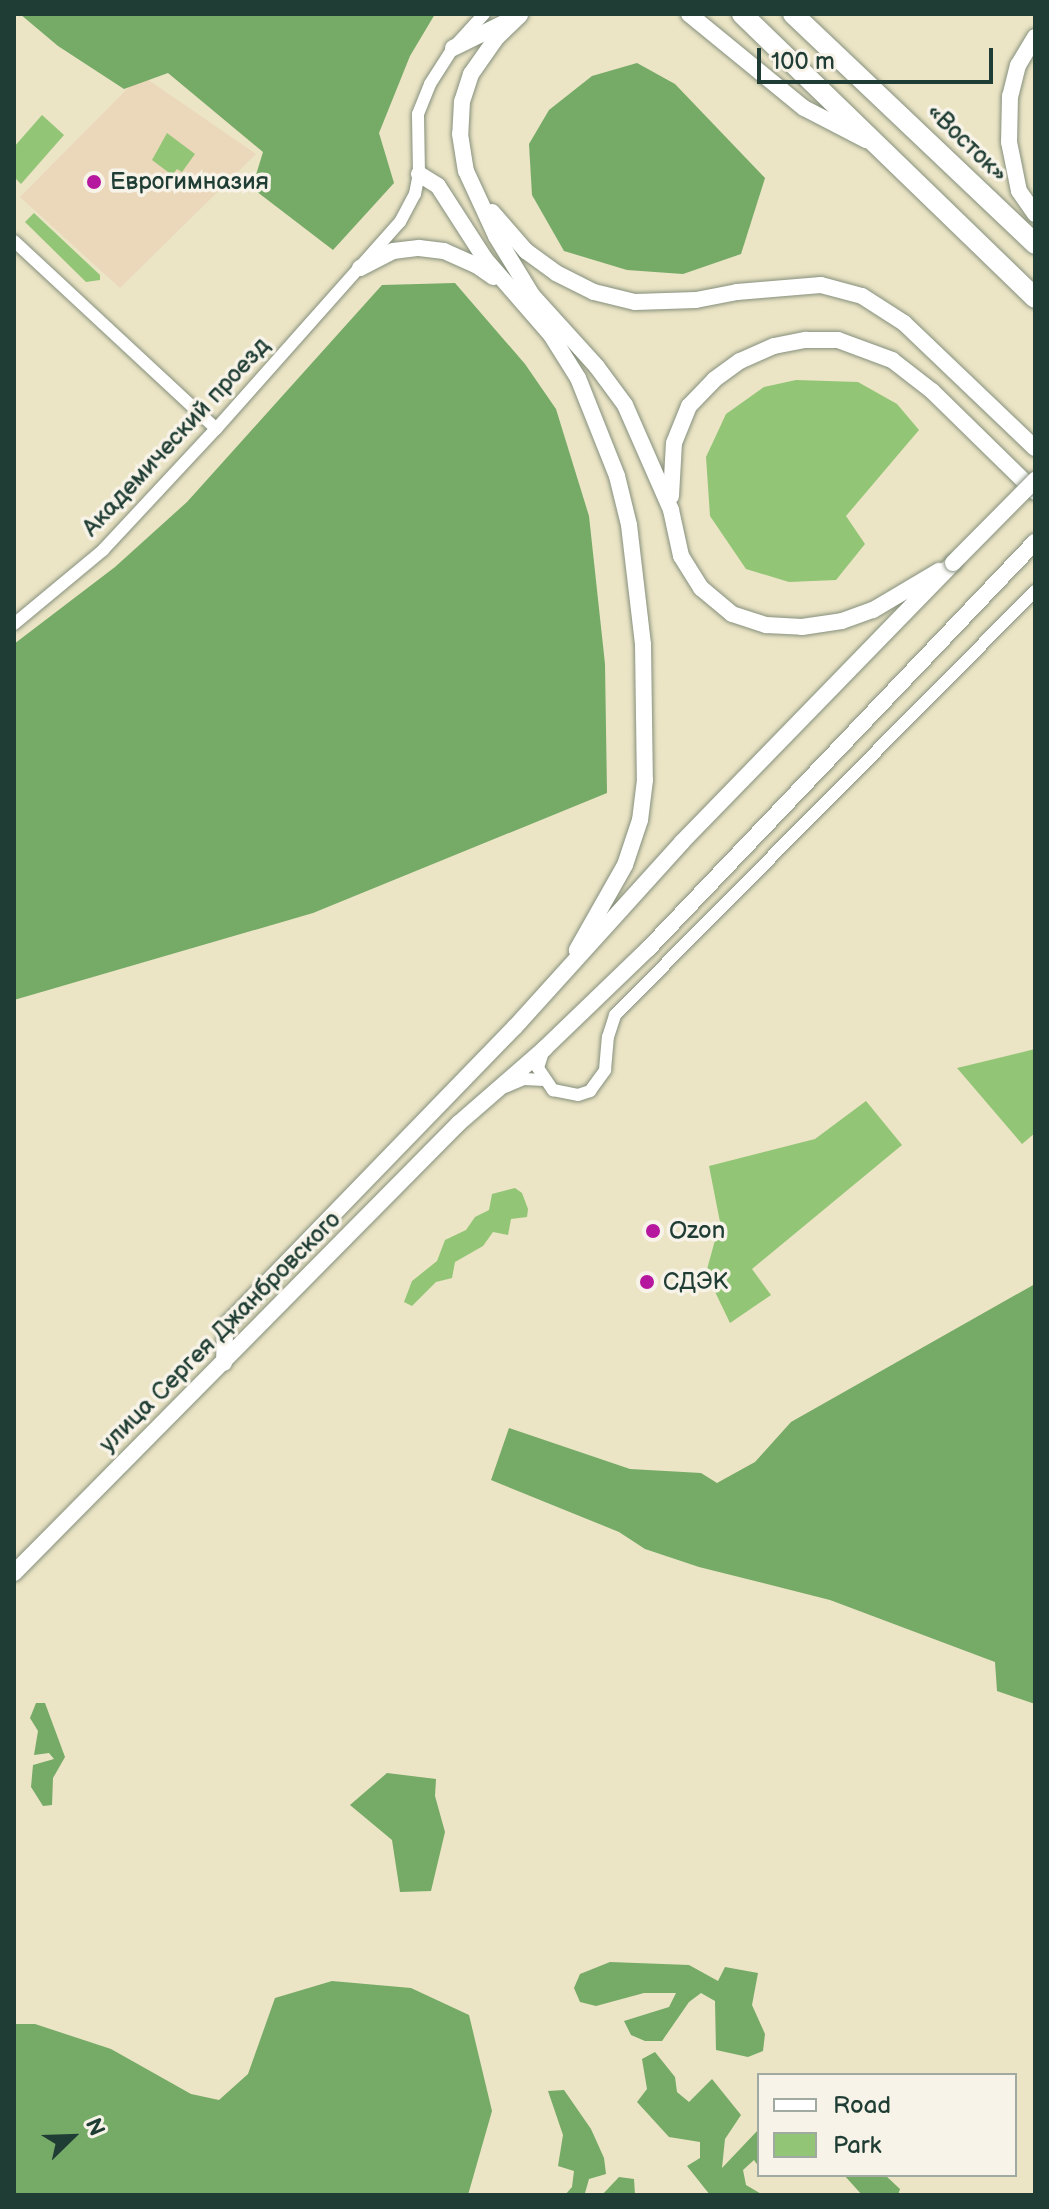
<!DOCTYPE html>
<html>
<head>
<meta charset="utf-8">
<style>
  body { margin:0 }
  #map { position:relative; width:1049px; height:2209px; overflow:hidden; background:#ebe4c5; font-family:"Balsamiq Sans",sans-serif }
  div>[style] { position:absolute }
  .built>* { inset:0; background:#ebd8ba }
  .green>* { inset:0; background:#92c576 }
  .forest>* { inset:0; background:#75aa67 }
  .roads { filter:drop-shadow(0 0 2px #85907c) drop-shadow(0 0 2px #85907c) }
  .minor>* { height:12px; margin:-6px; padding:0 6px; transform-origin:6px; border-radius:6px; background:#fff }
  .tertiary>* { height:16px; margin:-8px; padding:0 8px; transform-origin:8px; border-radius:8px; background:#fff }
  .trunk>* { height:20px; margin:-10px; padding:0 10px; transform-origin:10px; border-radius:10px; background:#fff }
  .bridges { filter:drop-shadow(0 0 2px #85907c) drop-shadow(0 0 2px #85907c) }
  .tertiary-bridge>* { height:16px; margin:-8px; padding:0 8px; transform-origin:8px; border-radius:8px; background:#fff }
  .dots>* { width:22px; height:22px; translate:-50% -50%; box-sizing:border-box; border:4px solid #f7f3e8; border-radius:50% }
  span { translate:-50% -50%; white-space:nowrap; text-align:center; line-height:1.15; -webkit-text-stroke:7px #f7f3e8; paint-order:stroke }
  .street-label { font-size:24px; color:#1f3d34 }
  .poi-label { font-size:24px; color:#1f3d34 }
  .left { translate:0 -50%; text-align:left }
  .frame { position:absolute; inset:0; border:16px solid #1f3d34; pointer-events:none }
  .legend { position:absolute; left:757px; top:2073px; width:260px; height:104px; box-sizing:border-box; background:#f7f3e8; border:2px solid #a1aaa0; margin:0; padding:10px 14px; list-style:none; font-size:24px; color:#1f3d34 }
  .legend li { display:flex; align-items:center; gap:16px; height:40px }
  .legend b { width:40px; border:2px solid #a1aaa0 }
  .north { position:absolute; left:32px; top:2097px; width:80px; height:80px; -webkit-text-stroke:6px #f7f3e8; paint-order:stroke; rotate:67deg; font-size:22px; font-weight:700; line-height:32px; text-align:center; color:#1f3d34 }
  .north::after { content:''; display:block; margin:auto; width:28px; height:36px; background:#1f3d34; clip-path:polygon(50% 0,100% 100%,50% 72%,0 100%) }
  .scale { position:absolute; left:757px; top:48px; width:236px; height:36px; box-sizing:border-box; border:4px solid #1f3d34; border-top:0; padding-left:10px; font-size:24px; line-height:28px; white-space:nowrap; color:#1f3d34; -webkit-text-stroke:6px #f7f3e8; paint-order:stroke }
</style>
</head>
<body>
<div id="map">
  <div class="built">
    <i style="clip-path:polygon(141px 75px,256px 154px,120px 288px,20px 197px)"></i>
  </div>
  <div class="green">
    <i style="clip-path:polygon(42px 115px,64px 135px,21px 184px,14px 177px,14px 147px)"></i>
    <i style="clip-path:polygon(167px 133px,195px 154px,182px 172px,177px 169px,172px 175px,152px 160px)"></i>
    <i style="clip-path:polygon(34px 213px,100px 275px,100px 280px,86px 282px,25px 222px)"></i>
    <i style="clip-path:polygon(796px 380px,858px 382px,897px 404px,919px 430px,846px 516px,865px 544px,836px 580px,789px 582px,746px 569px,710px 516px,706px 457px,726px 414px,764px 387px)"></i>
    <i style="clip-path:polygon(1035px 1049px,1035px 1133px,1022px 1144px,957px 1068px)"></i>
    <i style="clip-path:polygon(866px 1101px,902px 1145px,752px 1269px,771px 1295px,730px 1323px,706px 1273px,720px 1222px,709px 1166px,815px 1139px)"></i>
    <i style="clip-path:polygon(515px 1188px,522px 1193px,528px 1209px,527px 1217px,511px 1219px,508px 1235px,493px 1232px,483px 1246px,455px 1262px,452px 1278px,436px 1282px,412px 1306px,404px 1302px,412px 1281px,437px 1261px,445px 1240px,466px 1230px,475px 1217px,489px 1210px,492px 1194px)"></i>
  </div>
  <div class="forest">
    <i style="clip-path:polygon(20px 14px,435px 14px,410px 56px,379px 133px,394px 183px,333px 250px,252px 188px,263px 152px,168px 73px,124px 89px,58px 46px)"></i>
    <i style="clip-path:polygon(637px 63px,675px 84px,765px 178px,741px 254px,683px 274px,627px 270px,564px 251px,532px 195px,529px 144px,549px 110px,592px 76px)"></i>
    <i style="clip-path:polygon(455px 283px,525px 364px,556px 409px,589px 516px,605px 664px,607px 793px,313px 913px,14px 1000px,14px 644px,115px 567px,187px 502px,382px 285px)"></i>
    <i style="clip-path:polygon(1035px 1284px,1035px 1704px,997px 1691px,995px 1662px,830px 1600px,699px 1567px,645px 1549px,619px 1532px,491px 1480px,509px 1428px,630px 1469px,701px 1473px,717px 1483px,755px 1462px,791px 1422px)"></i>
    <i style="clip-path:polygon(36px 1703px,45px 1703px,65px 1757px,53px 1778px,52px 1805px,43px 1806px,31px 1787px,33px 1765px,54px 1759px,49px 1753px,34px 1755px,38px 1731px,30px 1718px)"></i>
    <i style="clip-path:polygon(387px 1773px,436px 1779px,435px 1796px,445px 1832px,431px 1891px,400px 1892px,392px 1840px,350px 1805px)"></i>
    <i style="clip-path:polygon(610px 1962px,689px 1965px,718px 1981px,725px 1967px,758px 1973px,752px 2005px,765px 2034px,763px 2051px,748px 2057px,716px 2050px,715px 2001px,701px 1993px,689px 2002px,662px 2041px,645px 2041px,631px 2035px,624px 2021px,669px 2007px,676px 1993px,644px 1993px,596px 2006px,580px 2002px,574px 1988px,580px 1974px)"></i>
    <i style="clip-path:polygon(332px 1981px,411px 1988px,469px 2015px,492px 2111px,468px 2195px,14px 2195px,14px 2024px,35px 2024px,111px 2049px,191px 2094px,219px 2100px,248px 2074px,275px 1998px)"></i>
    <i style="clip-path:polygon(655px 2052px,675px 2077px,677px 2092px,689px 2102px,712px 2079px,741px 2115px,725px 2139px,722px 2168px,759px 2129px,759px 2167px,754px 2160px,743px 2170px,746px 2185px,763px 2195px,710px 2195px,687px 2166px,700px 2158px,700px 2142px,669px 2137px,637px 2102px,647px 2089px,642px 2059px)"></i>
    <i style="clip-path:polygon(564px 2090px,591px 2129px,604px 2158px,606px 2174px,589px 2179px,585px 2193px,587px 2195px,565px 2195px,572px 2187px,574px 2171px,558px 2166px,563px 2135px,548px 2091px)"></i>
    <i style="clip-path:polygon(844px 2175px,885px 2175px,900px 2189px,898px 2195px,862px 2195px)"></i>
    <i style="clip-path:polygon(619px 2177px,634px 2179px,635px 2195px,602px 2195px)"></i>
  </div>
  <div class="roads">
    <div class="minor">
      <i style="left:14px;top:241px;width:276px;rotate:42.9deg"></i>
      <i style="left:14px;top:624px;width:116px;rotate:-39.7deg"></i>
      <i style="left:103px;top:550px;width:166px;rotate:-47deg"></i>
      <i style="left:216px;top:429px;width:277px;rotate:-48.4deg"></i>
      <i style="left:400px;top:222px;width:32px;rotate:-62deg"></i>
      <i style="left:415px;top:194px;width:20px;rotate:-79deg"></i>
      <i style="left:419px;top:174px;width:60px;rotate:-91deg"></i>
      <i style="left:418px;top:114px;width:32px;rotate:-68deg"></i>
      <i style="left:430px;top:84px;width:43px;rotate:-57.4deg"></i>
      <i style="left:453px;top:48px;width:46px;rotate:-47.6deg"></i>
      <i style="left:544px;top:1049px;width:20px;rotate:108deg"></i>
      <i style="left:538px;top:1068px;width:27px;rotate:56deg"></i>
      <i style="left:553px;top:1090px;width:25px;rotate:11deg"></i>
      <i style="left:578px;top:1095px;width:13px;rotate:-18deg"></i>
      <i style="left:590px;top:1091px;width:26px;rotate:-54deg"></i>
      <i style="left:605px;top:1070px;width:33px;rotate:-85deg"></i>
      <i style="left:608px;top:1037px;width:23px;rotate:-72deg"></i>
      <i style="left:615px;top:1015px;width:597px;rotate:-45.27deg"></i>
      <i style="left:505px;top:1087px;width:21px;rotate:-23deg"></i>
      <i style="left:524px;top:1079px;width:20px;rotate:3deg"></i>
    </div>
    <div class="tertiary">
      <i style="left:689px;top:14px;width:149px;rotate:39.3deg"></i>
      <i style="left:804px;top:108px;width:70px;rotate:27.3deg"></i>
      <i style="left:520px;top:15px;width:32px;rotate:136deg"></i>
      <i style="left:497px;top:37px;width:45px;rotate:125.1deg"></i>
      <i style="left:471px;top:74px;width:28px;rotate:108deg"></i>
      <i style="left:462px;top:101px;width:33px;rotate:93deg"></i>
      <i style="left:460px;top:134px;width:37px;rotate:81deg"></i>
      <i style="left:466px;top:171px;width:72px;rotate:65.2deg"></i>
      <i style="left:496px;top:236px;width:69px;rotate:58.6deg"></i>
      <i style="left:532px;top:295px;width:97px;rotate:47.9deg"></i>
      <i style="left:597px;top:367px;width:47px;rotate:53.6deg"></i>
      <i style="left:625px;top:405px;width:115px;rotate:66.3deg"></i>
      <i style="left:671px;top:510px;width:47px;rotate:77.7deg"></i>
      <i style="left:681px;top:556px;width:38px;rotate:58deg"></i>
      <i style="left:701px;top:588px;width:40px;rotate:40deg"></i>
      <i style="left:732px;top:614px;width:36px;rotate:18deg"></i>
      <i style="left:766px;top:625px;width:36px;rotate:3deg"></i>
      <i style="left:802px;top:627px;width:40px;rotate:-8.5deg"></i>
      <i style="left:842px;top:621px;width:33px;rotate:-20deg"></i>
      <i style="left:873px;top:610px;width:77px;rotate:-30.6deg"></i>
      <i style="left:1035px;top:37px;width:33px;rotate:121deg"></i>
      <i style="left:1018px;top:65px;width:32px;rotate:104deg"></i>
      <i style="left:1010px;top:96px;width:46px;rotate:91.2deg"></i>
      <i style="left:1009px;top:142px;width:50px;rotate:78.5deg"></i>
      <i style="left:1019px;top:191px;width:28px;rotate:55deg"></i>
      <i style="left:453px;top:48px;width:59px;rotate:-26.1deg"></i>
      <i style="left:419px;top:174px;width:22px;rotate:32deg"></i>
      <i style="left:438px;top:186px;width:87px;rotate:57.2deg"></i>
      <i style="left:485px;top:259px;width:101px;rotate:49deg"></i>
      <i style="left:551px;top:335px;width:51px;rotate:57.9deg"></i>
      <i style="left:578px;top:378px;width:105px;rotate:68.3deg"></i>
      <i style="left:617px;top:476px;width:50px;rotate:76.2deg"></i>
      <i style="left:629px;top:525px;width:121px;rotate:83.3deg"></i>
      <i style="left:643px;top:645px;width:135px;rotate:89.2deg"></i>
      <i style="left:645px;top:780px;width:40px;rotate:97.1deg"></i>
      <i style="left:640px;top:820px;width:47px;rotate:108.4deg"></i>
      <i style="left:625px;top:865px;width:98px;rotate:119.5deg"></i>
      <i style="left:492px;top:212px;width:52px;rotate:48.9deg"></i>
      <i style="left:526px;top:251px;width:37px;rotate:36deg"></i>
      <i style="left:556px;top:273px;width:42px;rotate:26.6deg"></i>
      <i style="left:594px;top:292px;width:42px;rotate:13.7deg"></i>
      <i style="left:635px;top:302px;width:61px;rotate:-1.9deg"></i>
      <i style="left:696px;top:300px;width:42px;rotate:-11deg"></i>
      <i style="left:737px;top:292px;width:84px;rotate:-4.8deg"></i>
      <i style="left:821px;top:285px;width:42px;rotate:15deg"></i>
      <i style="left:862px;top:296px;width:50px;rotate:32.7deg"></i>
      <i style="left:904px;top:323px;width:181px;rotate:43.7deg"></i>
      <i style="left:360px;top:268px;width:37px;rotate:-27deg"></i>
      <i style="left:393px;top:251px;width:26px;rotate:-7deg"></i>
      <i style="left:419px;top:248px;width:25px;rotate:7deg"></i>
      <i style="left:444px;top:251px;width:35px;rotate:24deg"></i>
      <i style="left:476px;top:265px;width:21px;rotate:35deg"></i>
      <i style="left:671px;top:496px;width:53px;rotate:-86.8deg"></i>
      <i style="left:674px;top:443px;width:40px;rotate:-68deg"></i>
      <i style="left:689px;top:406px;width:37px;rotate:-46deg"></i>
      <i style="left:715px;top:379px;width:31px;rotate:-36deg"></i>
      <i style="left:740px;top:361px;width:37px;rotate:-24deg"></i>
      <i style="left:774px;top:346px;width:33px;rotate:-11deg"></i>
      <i style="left:806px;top:340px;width:32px"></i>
      <i style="left:838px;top:340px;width:58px;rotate:20.3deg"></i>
      <i style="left:892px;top:360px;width:51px;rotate:37.8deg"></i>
      <i style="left:932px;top:391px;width:144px;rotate:44.4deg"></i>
      <i style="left:224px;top:1363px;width:37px;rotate:-88deg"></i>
      <i style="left:225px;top:1326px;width:417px;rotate:-45.9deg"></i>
      <i style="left:515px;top:1027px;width:249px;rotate:-47.9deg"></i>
      <i style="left:682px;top:842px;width:389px;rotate:-45.8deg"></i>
      <i style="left:14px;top:1573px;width:633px;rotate:-45.32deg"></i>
      <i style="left:459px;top:1123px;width:113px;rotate:-41deg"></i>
      <i style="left:544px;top:1049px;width:144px;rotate:-43.9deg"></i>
      <i style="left:648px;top:949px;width:562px;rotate:-46.44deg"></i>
    </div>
    <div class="trunk">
      <i style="left:742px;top:14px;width:408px;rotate:44.1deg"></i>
      <i style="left:793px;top:14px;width:334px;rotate:43.5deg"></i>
    </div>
  </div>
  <div class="bridges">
    <div class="tertiary-bridge">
      <i style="left:953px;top:563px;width:117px;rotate:-45.3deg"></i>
    </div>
  </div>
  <div class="dots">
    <i style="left:94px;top:182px;background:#b5179e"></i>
    <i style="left:653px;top:1231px;background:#b5179e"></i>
    <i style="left:647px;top:1282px;background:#b5179e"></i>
  </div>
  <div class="street-label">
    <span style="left:967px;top:143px;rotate:44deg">«Восток»</span>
    <span style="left:176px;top:437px;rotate:-47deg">Академический проезд</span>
    <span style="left:220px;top:1332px;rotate:-45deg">улица Сергея Джанбровского</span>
  </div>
  <div class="poi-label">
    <span class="left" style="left:110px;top:182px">Еврогимназия</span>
    <span class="left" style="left:669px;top:1231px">Ozon</span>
    <span class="left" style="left:663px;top:1282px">СДЭК</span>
  </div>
  <div class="frame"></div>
  <ul class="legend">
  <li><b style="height:10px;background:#fff"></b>Road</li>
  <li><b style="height:22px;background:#92c576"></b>Park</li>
  </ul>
  <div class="north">N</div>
  <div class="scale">100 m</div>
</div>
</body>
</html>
